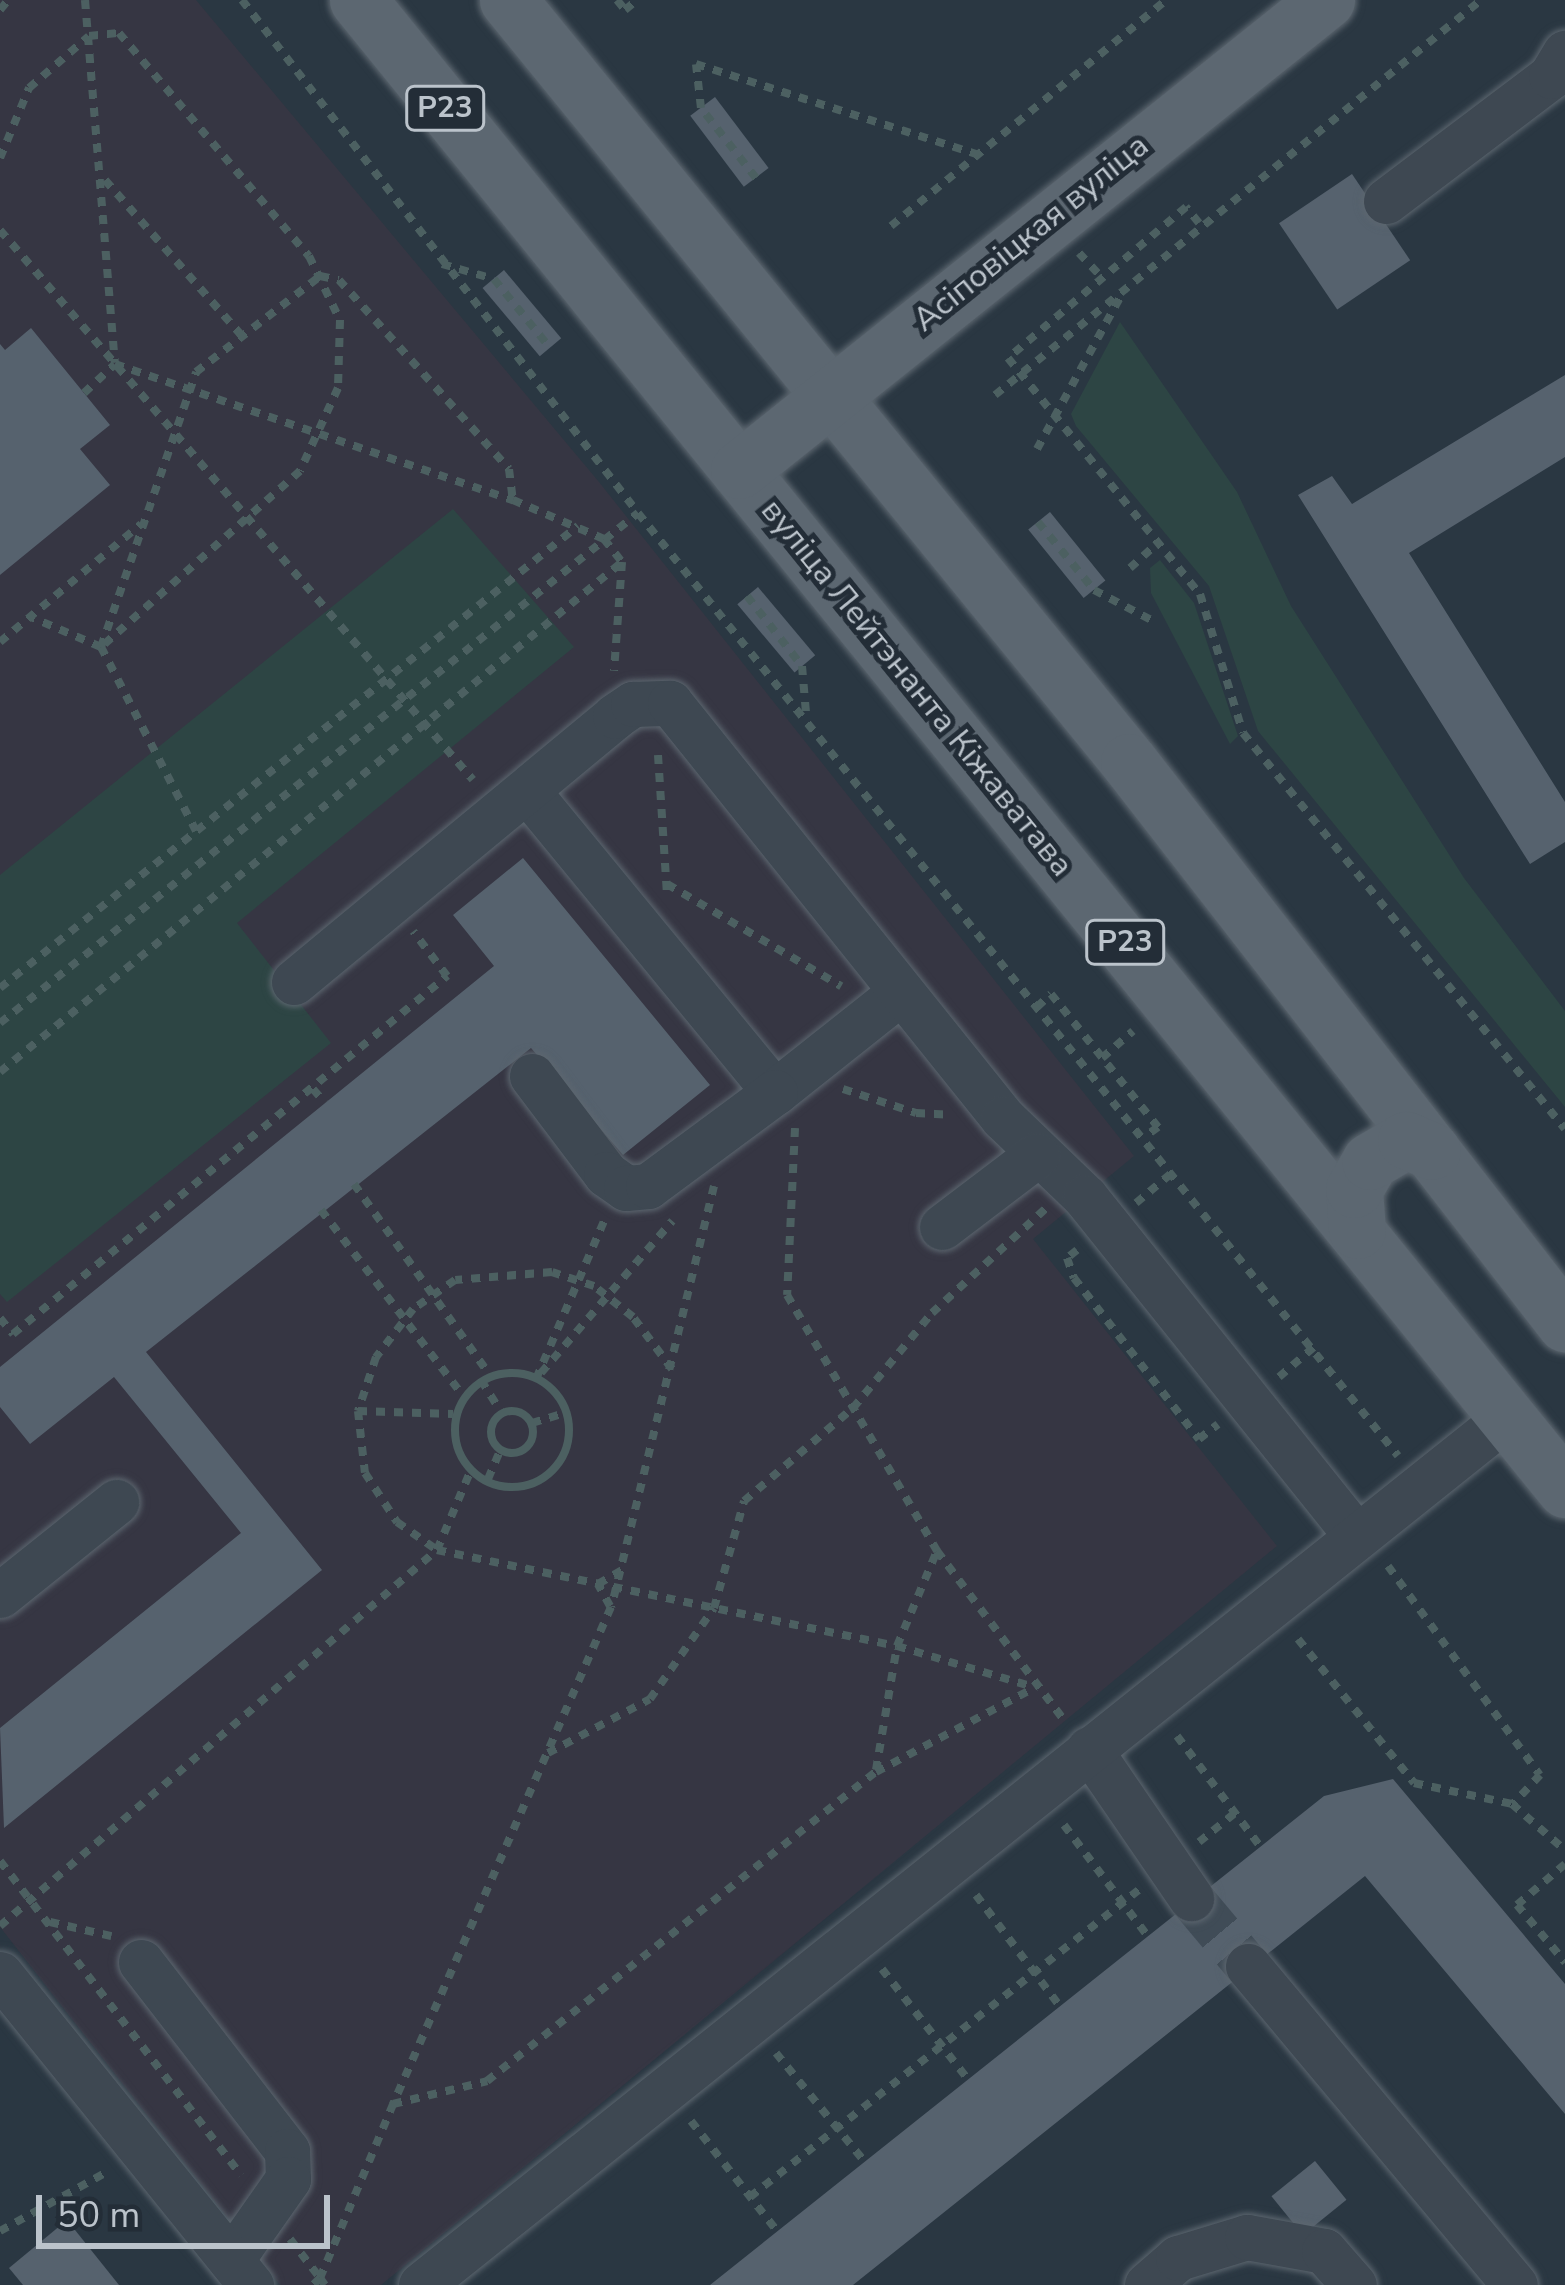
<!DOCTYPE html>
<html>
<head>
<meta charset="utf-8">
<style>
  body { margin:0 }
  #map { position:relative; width:1565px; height:2285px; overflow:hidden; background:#2a3742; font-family:"Nunito Sans",sans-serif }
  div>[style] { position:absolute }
  .medical>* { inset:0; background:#363643 }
  .green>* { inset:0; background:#2d4544 }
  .building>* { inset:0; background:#56626e; transform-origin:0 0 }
  .minor-tunnel>* { height:45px; margin-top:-22.5px; transform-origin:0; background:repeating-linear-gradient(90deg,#404c57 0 45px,transparent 0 67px) }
  .path>* { height:8px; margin-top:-4px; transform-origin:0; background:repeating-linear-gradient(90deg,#4c6061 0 9px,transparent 0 18px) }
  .path>.ring { margin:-4px; padding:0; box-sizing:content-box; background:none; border:8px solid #4c6061; border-radius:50% }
  .roads { filter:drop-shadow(0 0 3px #5c666f) drop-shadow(0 0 3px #5c666f) }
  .minor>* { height:45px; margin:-22.5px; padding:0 22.5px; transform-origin:22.5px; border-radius:22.5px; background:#3e4852 }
  .major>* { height:57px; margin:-28.5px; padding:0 28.5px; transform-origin:28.5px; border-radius:28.5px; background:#5c6771 }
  span { translate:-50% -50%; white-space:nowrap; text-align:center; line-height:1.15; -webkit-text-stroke:10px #232d37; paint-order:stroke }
  .shield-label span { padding:3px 9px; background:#232d37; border:3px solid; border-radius:9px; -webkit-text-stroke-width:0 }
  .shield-label { font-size:30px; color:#bbc3cb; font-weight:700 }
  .street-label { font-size:33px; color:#bbc3cb }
  .scale { position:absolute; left:36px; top:2195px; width:294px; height:54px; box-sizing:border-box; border:6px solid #bbc3cb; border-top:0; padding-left:15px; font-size:36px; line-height:42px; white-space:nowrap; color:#bbc3cb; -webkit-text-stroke:9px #232d37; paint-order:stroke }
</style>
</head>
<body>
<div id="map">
  <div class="medical">
    <i style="clip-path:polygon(0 0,196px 0,599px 482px,1134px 1156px,1033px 1239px,1277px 1546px,381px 2285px,280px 2285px,0 1927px)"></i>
  </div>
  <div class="green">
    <i style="clip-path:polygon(1120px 322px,1237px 492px,1291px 606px,1464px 878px,1565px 1011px,1565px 1107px,1258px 731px,1209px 586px,1076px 426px,1071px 414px)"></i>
    <i style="clip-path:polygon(453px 509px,574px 647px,237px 923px,331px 1043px,7px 1302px,0 1294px,0 875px)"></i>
    <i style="clip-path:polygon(1160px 560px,1194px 603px,1238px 736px,1230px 744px,1151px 593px,1150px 568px)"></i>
  </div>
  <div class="building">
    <i style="left:715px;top:97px;width:89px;height:31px;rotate:53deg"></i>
    <i style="left:1352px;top:174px;width:104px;height:88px;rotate:56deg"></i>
    <i style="left:504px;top:270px;width:89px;height:28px;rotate:50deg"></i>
    <i style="clip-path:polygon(31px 328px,110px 425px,80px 449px,110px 485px,0 575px,0 344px,5px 350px)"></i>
    <i style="clip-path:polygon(1565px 375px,1565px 457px,1409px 553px,1565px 802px,1565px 842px,1530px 864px,1298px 495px,1332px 476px,1352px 504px)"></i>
    <i style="left:1050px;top:512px;width:88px;height:28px;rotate:51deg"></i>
    <i style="left:758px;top:587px;width:89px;height:27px;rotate:50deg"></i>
    <i style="clip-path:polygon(523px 858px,710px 1085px,623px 1155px,531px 1048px,146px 1352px,322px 1570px,4px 1828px,0 1728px,241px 1533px,114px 1377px,30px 1444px,0 1407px,0 1367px,494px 966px,453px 915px)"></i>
    <i style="clip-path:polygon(1393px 1779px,1565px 1984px,1565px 2114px,1365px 1876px,853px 2285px,710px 2285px,1324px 1796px)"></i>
    <i style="left:1315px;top:2161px;width:50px;height:56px;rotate:51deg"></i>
    <i style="clip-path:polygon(67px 2220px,119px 2285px,23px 2285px,9px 2268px)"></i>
  </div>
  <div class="minor-tunnel">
    <i style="left:1191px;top:1898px;width:89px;rotate:50deg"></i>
  </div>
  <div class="path">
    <i style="left:85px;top:0;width:364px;rotate:85.3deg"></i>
    <i style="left:242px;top:0;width:648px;rotate:52.33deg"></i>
    <i style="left:638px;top:513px;width:1211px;rotate:51.13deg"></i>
    <i style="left:617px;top:0;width:13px;rotate:51deg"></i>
    <i style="left:625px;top:10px;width:16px;rotate:-40deg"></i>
    <i style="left:0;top:10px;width:13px;rotate:-51deg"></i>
    <i style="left:0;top:158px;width:76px;rotate:-67.5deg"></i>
    <i style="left:29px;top:88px;width:79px;rotate:-40.9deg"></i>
    <i style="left:89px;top:36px;width:30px;rotate:-6deg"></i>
    <i style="left:119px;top:33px;width:293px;rotate:49.6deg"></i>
    <i style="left:309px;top:256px;width:71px;rotate:64.2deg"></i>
    <i style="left:340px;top:320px;width:68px;rotate:91.7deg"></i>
    <i style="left:338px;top:388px;width:91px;rotate:114.6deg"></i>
    <i style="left:300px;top:471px;width:266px;rotate:138.5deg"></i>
    <i style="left:101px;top:647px;width:76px;rotate:-156.8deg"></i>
    <i style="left:756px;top:178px;width:89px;rotate:-128.2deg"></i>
    <i style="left:701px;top:108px;width:44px;rotate:-96.5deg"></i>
    <i style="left:696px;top:64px;width:300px;rotate:17.8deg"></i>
    <i style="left:105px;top:180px;width:208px;rotate:48.7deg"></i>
    <i style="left:1199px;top:223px;width:21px;rotate:-129deg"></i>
    <i style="left:1186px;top:207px;width:233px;rotate:139.7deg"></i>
    <i style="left:1008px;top:358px;width:304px;rotate:50.9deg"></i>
    <i style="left:1200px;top:594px;width:145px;rotate:72.8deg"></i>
    <i style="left:1243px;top:733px;width:510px;rotate:50.88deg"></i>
    <i style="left:891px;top:226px;width:356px;rotate:-39.4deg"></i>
    <i style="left:0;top:230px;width:725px;rotate:49.3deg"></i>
    <i style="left:1079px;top:253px;width:34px;rotate:47deg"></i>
    <i style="left:442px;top:264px;width:54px;rotate:16.1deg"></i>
    <i style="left:494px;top:279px;width:89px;rotate:50.9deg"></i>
    <i style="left:115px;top:364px;width:421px;rotate:18.9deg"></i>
    <i style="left:513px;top:500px;width:99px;rotate:23.2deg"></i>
    <i style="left:604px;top:539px;width:29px;rotate:52deg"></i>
    <i style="left:622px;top:562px;width:109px;rotate:94.2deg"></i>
    <i style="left:84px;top:393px;width:42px;rotate:-43.1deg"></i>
    <i style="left:995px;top:395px;width:626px;rotate:-39.1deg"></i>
    <i style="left:1037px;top:449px;width:181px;rotate:-61.3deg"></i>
    <i style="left:1038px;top:522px;width:88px;rotate:50.5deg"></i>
    <i style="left:1094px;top:590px;width:69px;rotate:27.7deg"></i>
    <i style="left:1130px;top:568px;width:38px;rotate:-42deg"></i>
    <i style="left:747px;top:596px;width:89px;rotate:51.8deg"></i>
    <i style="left:802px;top:666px;width:47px;rotate:85.1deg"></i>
    <i style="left:0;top:642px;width:184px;rotate:-39.9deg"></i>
    <i style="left:658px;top:755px;width:141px;rotate:86.3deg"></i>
    <i style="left:196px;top:831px;width:207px;rotate:-117.3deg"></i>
    <i style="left:101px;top:647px;width:291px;rotate:-70.9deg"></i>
    <i style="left:196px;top:372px;width:157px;rotate:-37.7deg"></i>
    <i style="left:320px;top:276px;width:19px;rotate:12deg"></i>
    <i style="left:339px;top:280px;width:254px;rotate:48deg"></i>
    <i style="left:509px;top:469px;width:31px;rotate:83deg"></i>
    <i style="left:667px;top:884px;width:202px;rotate:30.4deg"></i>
    <i style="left:0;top:988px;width:740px;rotate:-38.64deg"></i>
    <i style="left:1037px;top:1007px;width:19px;rotate:-43deg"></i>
    <i style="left:1051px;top:994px;width:171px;rotate:51.2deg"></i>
    <i style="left:1158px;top:1127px;width:17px;rotate:144deg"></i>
    <i style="left:0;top:1023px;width:817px;rotate:-38.64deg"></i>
    <i style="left:1102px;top:1058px;width:41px;rotate:-41.1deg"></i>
    <i style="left:0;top:1072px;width:803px;rotate:-39.34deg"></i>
    <i style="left:313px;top:1089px;width:18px;rotate:49deg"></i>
    <i style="left:843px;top:1089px;width:77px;rotate:18.2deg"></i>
    <i style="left:916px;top:1113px;width:34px;rotate:3deg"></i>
    <i style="left:795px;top:1128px;width:167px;rotate:92.7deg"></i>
    <i style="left:787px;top:1295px;width:297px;rotate:59.6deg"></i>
    <i style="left:937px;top:1551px;width:211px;rotate:53.1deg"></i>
    <i style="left:354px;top:1184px;width:237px;rotate:54.6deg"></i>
    <i style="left:714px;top:1186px;width:433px;rotate:103.7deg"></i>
    <i style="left:611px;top:1607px;width:543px;rotate:113.68deg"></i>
    <i style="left:393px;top:2104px;width:97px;rotate:-13.7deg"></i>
    <i style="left:487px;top:2081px;width:497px;rotate:-38.5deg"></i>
    <i style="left:876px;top:1772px;width:181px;rotate:-28deg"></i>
    <i style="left:1136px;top:1203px;width:48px;rotate:-40deg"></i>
    <i style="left:321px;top:1210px;width:235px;rotate:52.6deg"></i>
    <i style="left:1077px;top:1250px;width:13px;rotate:141deg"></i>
    <i style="left:1067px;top:1258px;width:21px;rotate:71deg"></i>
    <i style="left:1074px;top:1278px;width:204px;rotate:52.2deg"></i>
    <i style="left:1199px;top:1439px;width:24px;rotate:-38deg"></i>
    <i style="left:0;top:1318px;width:21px;rotate:51deg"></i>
    <i style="left:13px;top:1334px;width:563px;rotate:-39.52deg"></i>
    <i style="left:447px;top:976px;width:56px;rotate:-127.1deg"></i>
    <i style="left:672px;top:1369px;width:65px;rotate:-126.9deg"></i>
    <i style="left:633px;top:1317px;width:50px;rotate:-141.5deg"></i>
    <i style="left:594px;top:1286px;width:44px;rotate:-161.6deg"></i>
    <i style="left:552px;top:1272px;width:97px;rotate:175.3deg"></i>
    <i style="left:455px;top:1280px;width:51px;rotate:145.4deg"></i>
    <i style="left:413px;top:1309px;width:61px;rotate:127.6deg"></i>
    <i style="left:376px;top:1357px;width:57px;rotate:108.4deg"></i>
    <i style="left:358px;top:1411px;width:62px;rotate:83.6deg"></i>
    <i style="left:365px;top:1473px;width:59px;rotate:56.9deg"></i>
    <i style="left:397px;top:1522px;width:49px;rotate:35deg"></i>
    <i style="left:437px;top:1550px;width:470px;rotate:11.8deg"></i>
    <i style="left:897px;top:1646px;width:143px;rotate:16.7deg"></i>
    <i class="ring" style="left:455px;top:1373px;width:106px;height:106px"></i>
    <i style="left:541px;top:1373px;width:201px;rotate:-49.2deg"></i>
    <i style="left:1279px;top:1377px;width:46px;rotate:-40.6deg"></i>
    <i style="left:536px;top:1379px;width:172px;rotate:-66.7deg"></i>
    <i style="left:481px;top:1380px;width:38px;rotate:58deg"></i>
    <i style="left:358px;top:1411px;width:95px;rotate:1.8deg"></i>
    <i class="ring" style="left:491px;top:1411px;width:34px;height:34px"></i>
    <i style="left:532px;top:1423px;width:38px;rotate:-17deg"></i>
    <i style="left:488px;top:1479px;width:34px;rotate:-67deg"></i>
    <i style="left:1388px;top:1566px;width:258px;rotate:54deg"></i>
    <i style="left:1540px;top:1775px;width:40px;rotate:133deg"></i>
    <i style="left:610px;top:1606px;width:25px;rotate:-119deg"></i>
    <i style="left:598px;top:1584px;width:30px;rotate:-30deg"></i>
    <i style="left:1298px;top:1639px;width:185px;rotate:51.1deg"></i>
    <i style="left:1414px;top:1783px;width:100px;rotate:12.1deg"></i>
    <i style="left:1512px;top:1804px;width:70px;rotate:41deg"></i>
    <i style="left:1177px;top:1736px;width:136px;rotate:53deg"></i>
    <i style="left:548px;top:1753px;width:115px;rotate:-27.9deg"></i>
    <i style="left:650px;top:1699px;width:111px;rotate:-54.9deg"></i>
    <i style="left:714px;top:1608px;width:111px;rotate:-74.3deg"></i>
    <i style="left:744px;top:1501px;width:143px;rotate:-40.5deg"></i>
    <i style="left:853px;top:1408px;width:124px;rotate:-50.3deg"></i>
    <i style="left:932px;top:1313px;width:154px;rotate:-42.6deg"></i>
    <i style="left:876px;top:1770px;width:126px;rotate:-80.4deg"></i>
    <i style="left:897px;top:1646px;width:103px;rotate:-67.2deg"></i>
    <i style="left:1064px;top:1825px;width:136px;rotate:53deg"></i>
    <i style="left:1199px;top:1842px;width:46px;rotate:-38.9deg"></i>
    <i style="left:0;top:1861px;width:396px;rotate:52.5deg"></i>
    <i style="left:1565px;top:1864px;width:63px;rotate:139.5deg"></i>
    <i style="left:1517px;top:1905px;width:75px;rotate:49.9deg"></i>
    <i style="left:976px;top:1895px;width:138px;rotate:53deg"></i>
    <i style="left:50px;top:1922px;width:63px;rotate:12.9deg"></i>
    <i style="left:0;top:1926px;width:576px;rotate:-40.71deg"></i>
    <i style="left:437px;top:1550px;width:87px;rotate:-67deg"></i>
    <i style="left:882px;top:1969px;width:138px;rotate:52.1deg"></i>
    <i style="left:776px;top:2053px;width:139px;rotate:50.8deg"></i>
    <i style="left:691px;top:2121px;width:140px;rotate:52deg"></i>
    <i style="left:750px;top:2197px;width:497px;rotate:-38.3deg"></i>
    <i style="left:0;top:2231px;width:122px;rotate:-28.9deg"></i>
    <i style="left:290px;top:2239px;width:49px;rotate:52.4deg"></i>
    <i style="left:320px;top:2278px;width:10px;rotate:135deg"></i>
    <i style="left:325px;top:2285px;width:9px;rotate:-126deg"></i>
    <i style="left:320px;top:2278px;width:189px;rotate:-67.2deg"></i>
  </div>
  <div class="roads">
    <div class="minor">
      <i style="left:1386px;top:201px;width:207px;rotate:-37.1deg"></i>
      <i style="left:1551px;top:76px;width:27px;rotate:-59deg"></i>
      <i style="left:529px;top:793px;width:387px;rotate:50.6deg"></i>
      <i style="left:775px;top:1092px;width:159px;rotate:-38.4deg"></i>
      <i style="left:294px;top:982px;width:417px;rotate:-39.6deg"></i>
      <i style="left:615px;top:716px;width:22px;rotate:-34deg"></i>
      <i style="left:633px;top:704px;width:37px;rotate:-2deg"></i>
      <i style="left:670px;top:703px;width:532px;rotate:51.26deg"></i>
      <i style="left:1003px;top:1118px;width:114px;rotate:43.9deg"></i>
      <i style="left:1085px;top:1197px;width:433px;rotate:51.3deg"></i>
      <i style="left:532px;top:1076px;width:123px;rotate:52.9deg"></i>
      <i style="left:606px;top:1174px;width:24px;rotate:35deg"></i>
      <i style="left:626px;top:1188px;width:22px;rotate:-5deg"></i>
      <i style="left:648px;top:1186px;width:158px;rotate:-36.5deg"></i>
      <i style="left:942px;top:1227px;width:119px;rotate:-37.2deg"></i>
      <i style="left:0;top:1595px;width:149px;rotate:-38.7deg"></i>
      <i style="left:1089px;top:1749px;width:181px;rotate:55.6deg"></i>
      <i style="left:141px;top:1962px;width:239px;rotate:52.3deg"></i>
      <i style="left:287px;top:2151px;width:28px;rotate:88deg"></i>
      <i style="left:288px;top:2179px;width:99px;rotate:125.1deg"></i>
      <i style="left:1248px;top:1966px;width:416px;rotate:50.1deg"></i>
      <i style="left:0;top:1974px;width:400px;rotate:51.1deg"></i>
      <i style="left:421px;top:2285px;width:1390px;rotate:-38.63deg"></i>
      <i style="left:1147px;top:2285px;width:41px;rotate:-41.1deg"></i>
      <i style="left:1178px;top:2258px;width:72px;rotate:-16.9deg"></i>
      <i style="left:1247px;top:2237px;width:78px;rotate:10.3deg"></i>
      <i style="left:1324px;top:2251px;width:45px;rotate:48.6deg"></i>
    </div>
    <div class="major">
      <i style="left:358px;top:0;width:1917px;rotate:50.97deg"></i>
      <i style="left:508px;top:0;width:983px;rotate:50.82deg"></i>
      <i style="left:1129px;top:762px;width:711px;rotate:52.15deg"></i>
      <i style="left:739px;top:470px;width:752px;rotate:-38.68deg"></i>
      <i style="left:1357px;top:1230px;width:41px;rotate:-94.2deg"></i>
      <i style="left:1354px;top:1189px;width:32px;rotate:-60deg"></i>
      <i style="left:1370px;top:1161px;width:42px;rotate:-30.3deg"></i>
      <i style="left:1406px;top:1140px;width:28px;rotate:23deg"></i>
    </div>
  </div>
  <div class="shield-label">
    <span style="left:445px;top:108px">Р23</span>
    <span style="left:1125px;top:942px">Р23</span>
  </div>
  <div class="street-label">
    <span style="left:1031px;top:233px;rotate:-39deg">Асіповіцкая вуліца</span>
    <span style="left:917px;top:688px;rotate:51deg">вуліца Лейтэнанта Кіжаватава</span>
  </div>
  <div class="scale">50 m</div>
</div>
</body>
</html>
